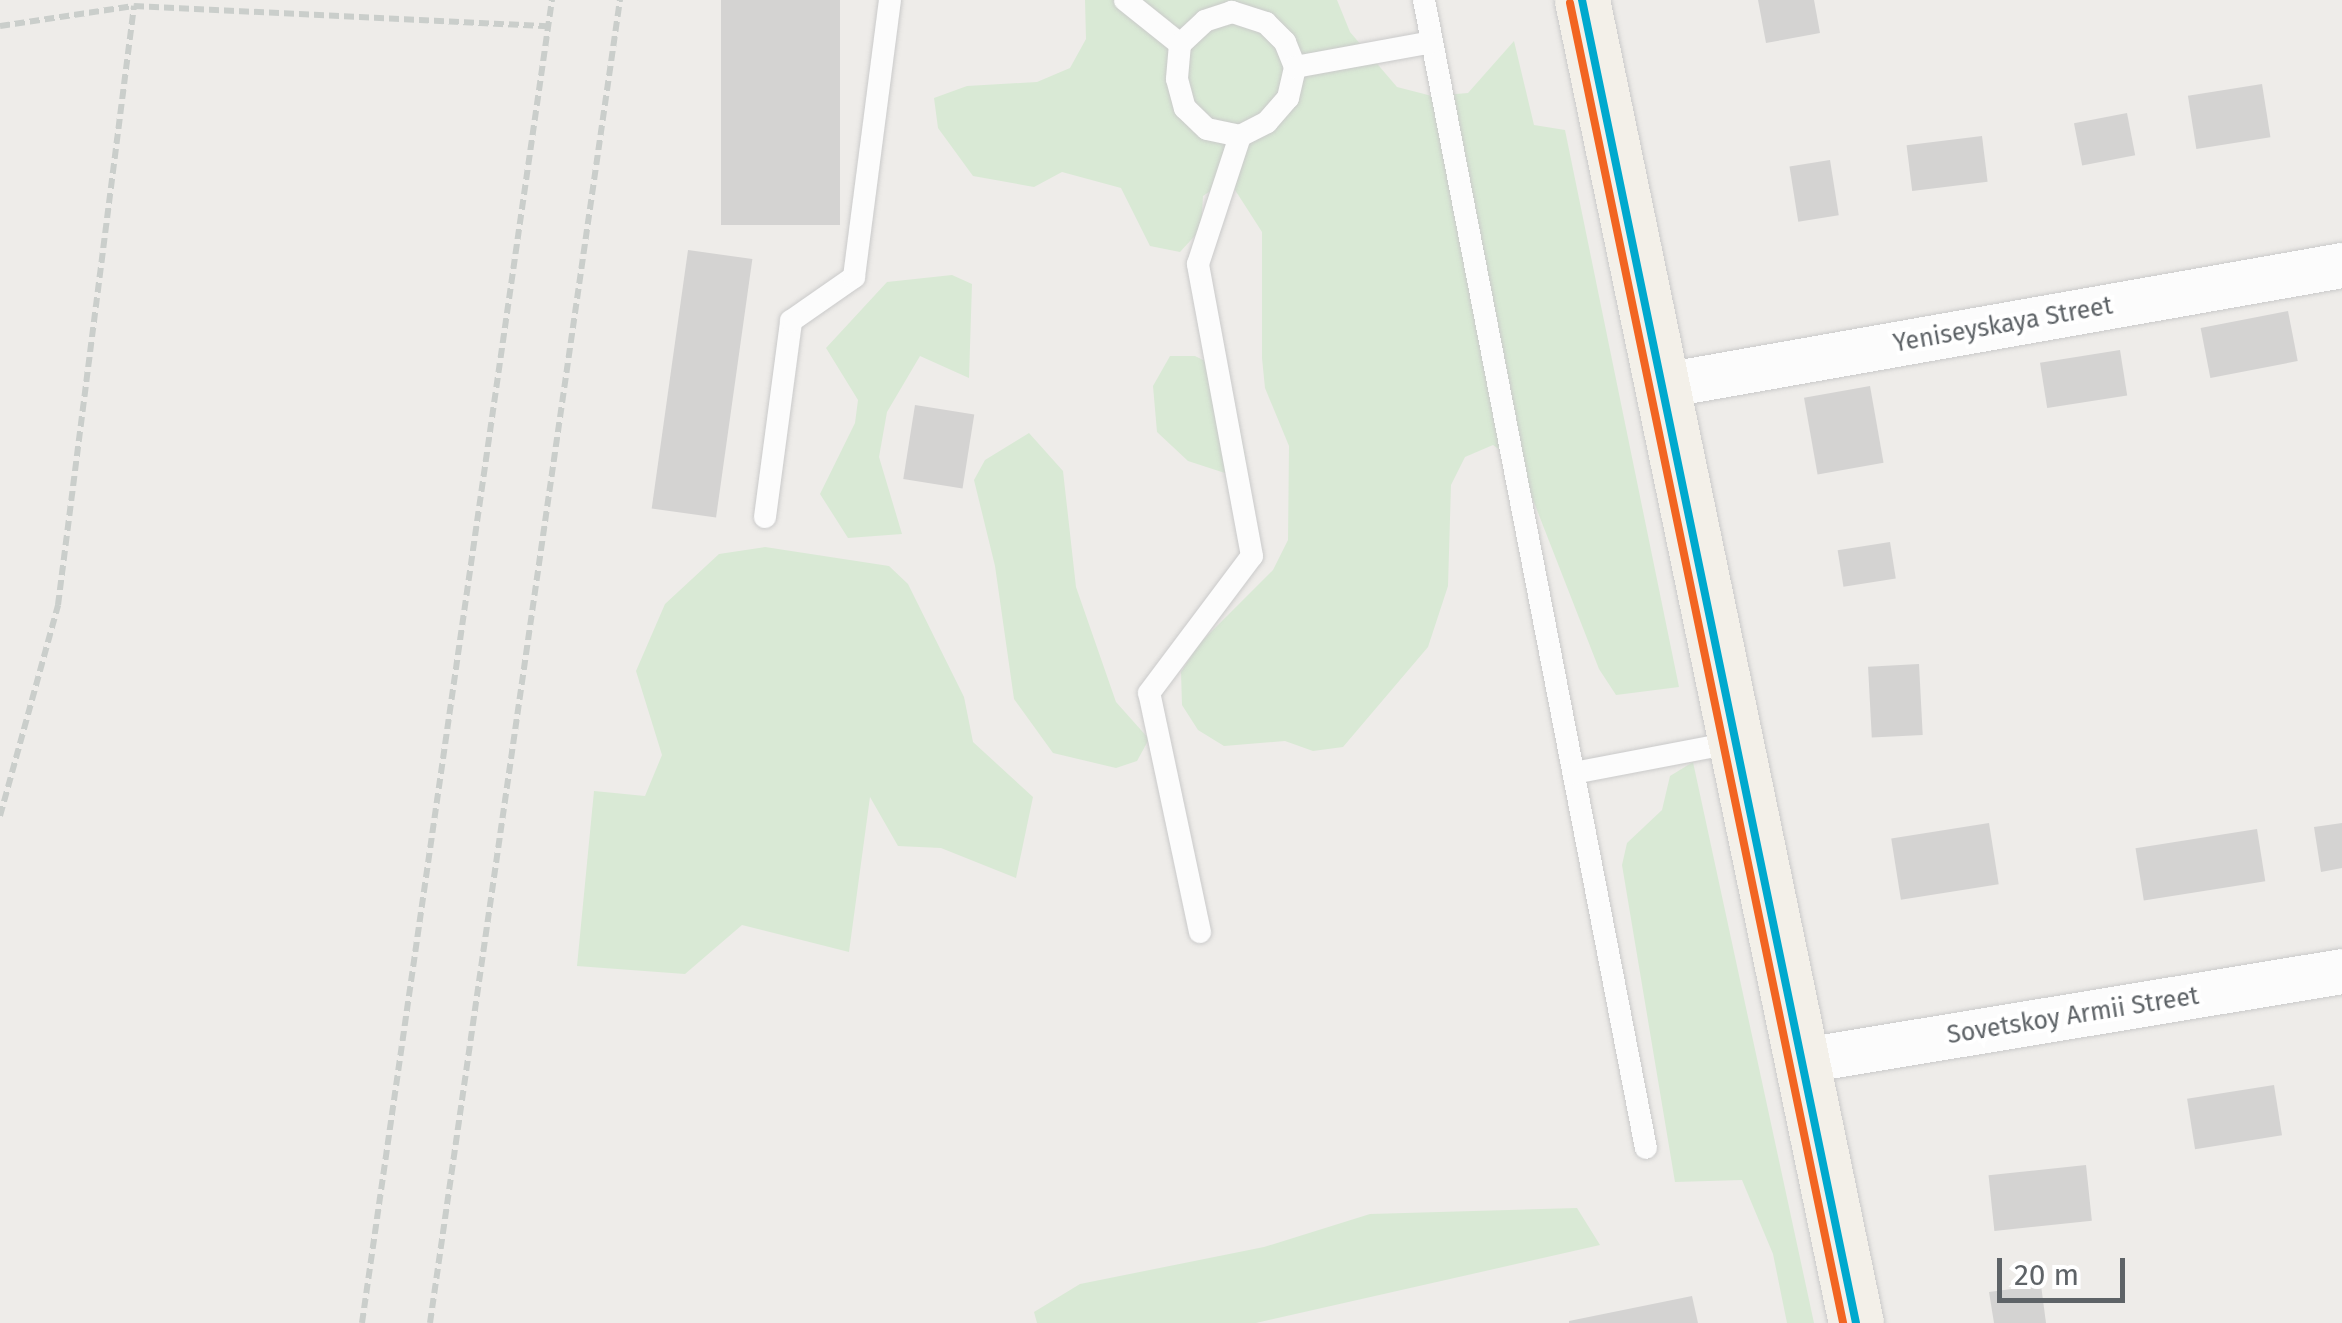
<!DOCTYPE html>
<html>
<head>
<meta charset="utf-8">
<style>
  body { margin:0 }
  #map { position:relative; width:2342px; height:1323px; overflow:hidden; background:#eeece9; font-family:"Fira Sans",sans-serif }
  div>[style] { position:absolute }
  .green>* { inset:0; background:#d9e9d5 }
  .building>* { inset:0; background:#d4d3d2; transform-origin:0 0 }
  .path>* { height:6px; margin-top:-3px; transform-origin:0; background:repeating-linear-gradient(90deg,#cacecb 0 10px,transparent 0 15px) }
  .roads { filter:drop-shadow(0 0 2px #cacaca) drop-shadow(0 0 2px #cacaca) }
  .service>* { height:22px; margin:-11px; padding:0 11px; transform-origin:11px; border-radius:11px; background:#fcfcfc }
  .minor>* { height:45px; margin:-22.5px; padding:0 22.5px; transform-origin:22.5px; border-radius:22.5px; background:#fcfcfc }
  .primary>* { height:55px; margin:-27.5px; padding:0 27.5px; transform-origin:27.5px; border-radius:27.5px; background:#f3f0e9 }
  .bus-1>* { height:8px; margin:-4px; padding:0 4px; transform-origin:4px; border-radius:4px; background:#00a9ce }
  .bus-2>* { height:8px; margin:-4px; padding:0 4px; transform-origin:4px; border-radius:4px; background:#f26522 }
  span { translate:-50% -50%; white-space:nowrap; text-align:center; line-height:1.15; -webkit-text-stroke:8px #fff; paint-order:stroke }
  .street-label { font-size:25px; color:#5e6367 }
  .scale { position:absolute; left:1997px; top:1258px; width:128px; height:45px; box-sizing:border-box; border:5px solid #5e6367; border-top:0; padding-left:12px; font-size:30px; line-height:35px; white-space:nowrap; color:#5e6367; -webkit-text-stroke:8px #fff; paint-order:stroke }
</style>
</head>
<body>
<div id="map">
  <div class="green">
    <i style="clip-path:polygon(1085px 0,1337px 0,1350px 32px,1397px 87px,1432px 96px,1468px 93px,1514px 41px,1534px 125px,1565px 130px,1679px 687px,1616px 695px,1599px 669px,1519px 464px,1493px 445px,1465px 457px,1451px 485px,1448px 586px,1428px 647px,1343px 747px,1313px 751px,1285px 741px,1224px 746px,1198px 730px,1182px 705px,1181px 672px,1199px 644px,1273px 570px,1288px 540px,1289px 446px,1265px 388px,1262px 358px,1262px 232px,1228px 179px,1203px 196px,1201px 229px,1180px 252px,1150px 246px,1121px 188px,1062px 172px,1034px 187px,973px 176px,938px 128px,934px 98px,967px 86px,1037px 82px,1070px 68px,1086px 39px)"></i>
    <i style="clip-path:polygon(952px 275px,972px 284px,969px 378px,920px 356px,887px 412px,879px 457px,902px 534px,848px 538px,820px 494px,855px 423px,858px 400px,826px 348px,887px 282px)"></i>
    <i style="clip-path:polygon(1170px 356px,1195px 356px,1217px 367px,1232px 389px,1246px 460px,1228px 474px,1188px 461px,1157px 432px,1153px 386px)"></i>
    <i style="clip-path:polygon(1029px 433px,1063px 471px,1076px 587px,1116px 702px,1149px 739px,1137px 761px,1116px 768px,1053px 753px,1014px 699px,995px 566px,974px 480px,985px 460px)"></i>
    <i style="clip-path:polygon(765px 547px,889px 566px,908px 584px,964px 697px,973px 742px,1033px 797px,1016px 878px,941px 848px,898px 846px,870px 797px,849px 952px,742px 925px,685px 974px,577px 966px,594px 791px,645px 796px,662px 755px,636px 671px,665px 604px,719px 554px)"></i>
    <i style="clip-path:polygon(1693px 762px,1814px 1323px,1787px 1323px,1773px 1254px,1742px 1180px,1675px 1182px,1622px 865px,1627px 843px,1662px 810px,1670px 776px)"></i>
    <i style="clip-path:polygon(1577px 1208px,1600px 1245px,1256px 1323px,1037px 1323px,1034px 1312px,1080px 1284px,1264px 1247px,1370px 1214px)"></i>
  </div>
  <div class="building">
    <i style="left:721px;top:0;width:119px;height:225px"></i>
    <i style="clip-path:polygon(1758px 0,1814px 0,1820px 33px,1766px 43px)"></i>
    <i style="left:2262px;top:84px;width:54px;height:75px;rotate:81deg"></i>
    <i style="left:2127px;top:113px;width:43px;height:54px;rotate:79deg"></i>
    <i style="left:1982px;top:136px;width:46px;height:76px;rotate:83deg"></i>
    <i style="left:1830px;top:160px;width:56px;height:41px;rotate:81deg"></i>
    <i style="left:688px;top:250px;width:65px;height:261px;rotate:8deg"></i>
    <i style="left:2288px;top:311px;width:51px;height:89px;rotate:79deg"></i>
    <i style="left:2120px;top:350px;width:46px;height:81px;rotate:81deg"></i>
    <i style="left:1870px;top:386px;width:78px;height:67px;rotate:80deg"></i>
    <i style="left:915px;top:405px;width:60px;height:75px;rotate:9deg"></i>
    <i style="left:1890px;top:542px;width:37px;height:53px;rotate:81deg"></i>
    <i style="left:1919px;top:664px;width:71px;height:51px;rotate:87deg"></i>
    <i style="left:1989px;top:823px;width:62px;height:99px;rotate:81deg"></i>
    <i style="clip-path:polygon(2342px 823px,2342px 868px,2321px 872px,2314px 827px)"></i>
    <i style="left:2257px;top:829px;width:53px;height:123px;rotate:81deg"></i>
    <i style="left:2274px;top:1085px;width:51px;height:88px;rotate:81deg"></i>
    <i style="left:2086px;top:1165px;width:56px;height:98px;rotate:84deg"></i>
    <i style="clip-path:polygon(2041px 1285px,2046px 1323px,1994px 1323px,1989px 1292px)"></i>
    <i style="clip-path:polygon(1692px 1296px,1698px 1323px,1569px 1323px,1569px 1321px)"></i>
  </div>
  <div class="path">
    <i style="left:0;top:26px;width:135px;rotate:-8.5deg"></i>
    <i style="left:134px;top:6px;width:414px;rotate:2.8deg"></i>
    <i style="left:0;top:816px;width:219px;rotate:-74.6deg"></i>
    <i style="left:58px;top:605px;width:604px;rotate:-82.77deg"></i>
    <i style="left:362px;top:1323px;width:1337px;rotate:-81.83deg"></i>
    <i style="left:430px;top:1323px;width:1337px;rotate:-81.83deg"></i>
  </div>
  <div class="roads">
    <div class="service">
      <i style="left:1125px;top:0;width:70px;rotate:38.7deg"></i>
      <i style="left:1424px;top:0;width:1169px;rotate:79.06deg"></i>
      <i style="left:1295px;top:67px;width:27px;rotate:-112deg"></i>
      <i style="left:1285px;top:42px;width:27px;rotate:-135deg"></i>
      <i style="left:1266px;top:23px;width:36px;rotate:-162deg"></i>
      <i style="left:1232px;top:12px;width:28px;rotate:162deg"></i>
      <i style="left:1205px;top:21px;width:34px;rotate:137deg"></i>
      <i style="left:1180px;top:44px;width:35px;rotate:95deg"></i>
      <i style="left:1177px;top:79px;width:30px;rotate:75deg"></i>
      <i style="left:1185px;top:108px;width:30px;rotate:44deg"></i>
      <i style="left:1207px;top:129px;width:34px;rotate:12deg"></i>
      <i style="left:1240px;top:136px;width:30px;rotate:-27deg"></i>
      <i style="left:1267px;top:122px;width:32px;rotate:-49deg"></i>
      <i style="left:1288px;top:98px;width:32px;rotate:-77deg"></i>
      <i style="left:1295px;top:67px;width:139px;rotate:-10.3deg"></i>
      <i style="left:765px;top:517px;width:198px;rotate:-82.4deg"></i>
      <i style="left:791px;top:321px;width:77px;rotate:-34.9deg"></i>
      <i style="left:854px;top:277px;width:279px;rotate:-82.6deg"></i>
      <i style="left:1574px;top:773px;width:165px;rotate:-10.8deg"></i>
      <i style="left:1200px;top:932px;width:244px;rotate:-102deg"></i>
      <i style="left:1149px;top:693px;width:171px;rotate:-53.1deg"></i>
      <i style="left:1252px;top:556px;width:297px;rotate:-100.5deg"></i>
      <i style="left:1198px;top:264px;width:135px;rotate:-71.8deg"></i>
    </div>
    <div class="minor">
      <i style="left:1664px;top:385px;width:689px;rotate:-10.04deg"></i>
      <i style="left:1804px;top:1060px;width:545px;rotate:-9.39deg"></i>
    </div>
    <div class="primary">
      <i style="left:1582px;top:0;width:1351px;rotate:78.3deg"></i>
    </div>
  </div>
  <div class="bus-1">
    <i style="left:1582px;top:0;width:1351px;rotate:78.3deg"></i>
  </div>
  <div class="bus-2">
    <i style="left:1570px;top:3px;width:1348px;rotate:78.31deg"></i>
  </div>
  <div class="street-label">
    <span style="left:2003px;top:325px;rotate:-10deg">Yeniseyskaya Street</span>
    <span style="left:2073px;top:1016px;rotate:-9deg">Sovetskoy Armii Street</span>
  </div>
  <div class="scale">20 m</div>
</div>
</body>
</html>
